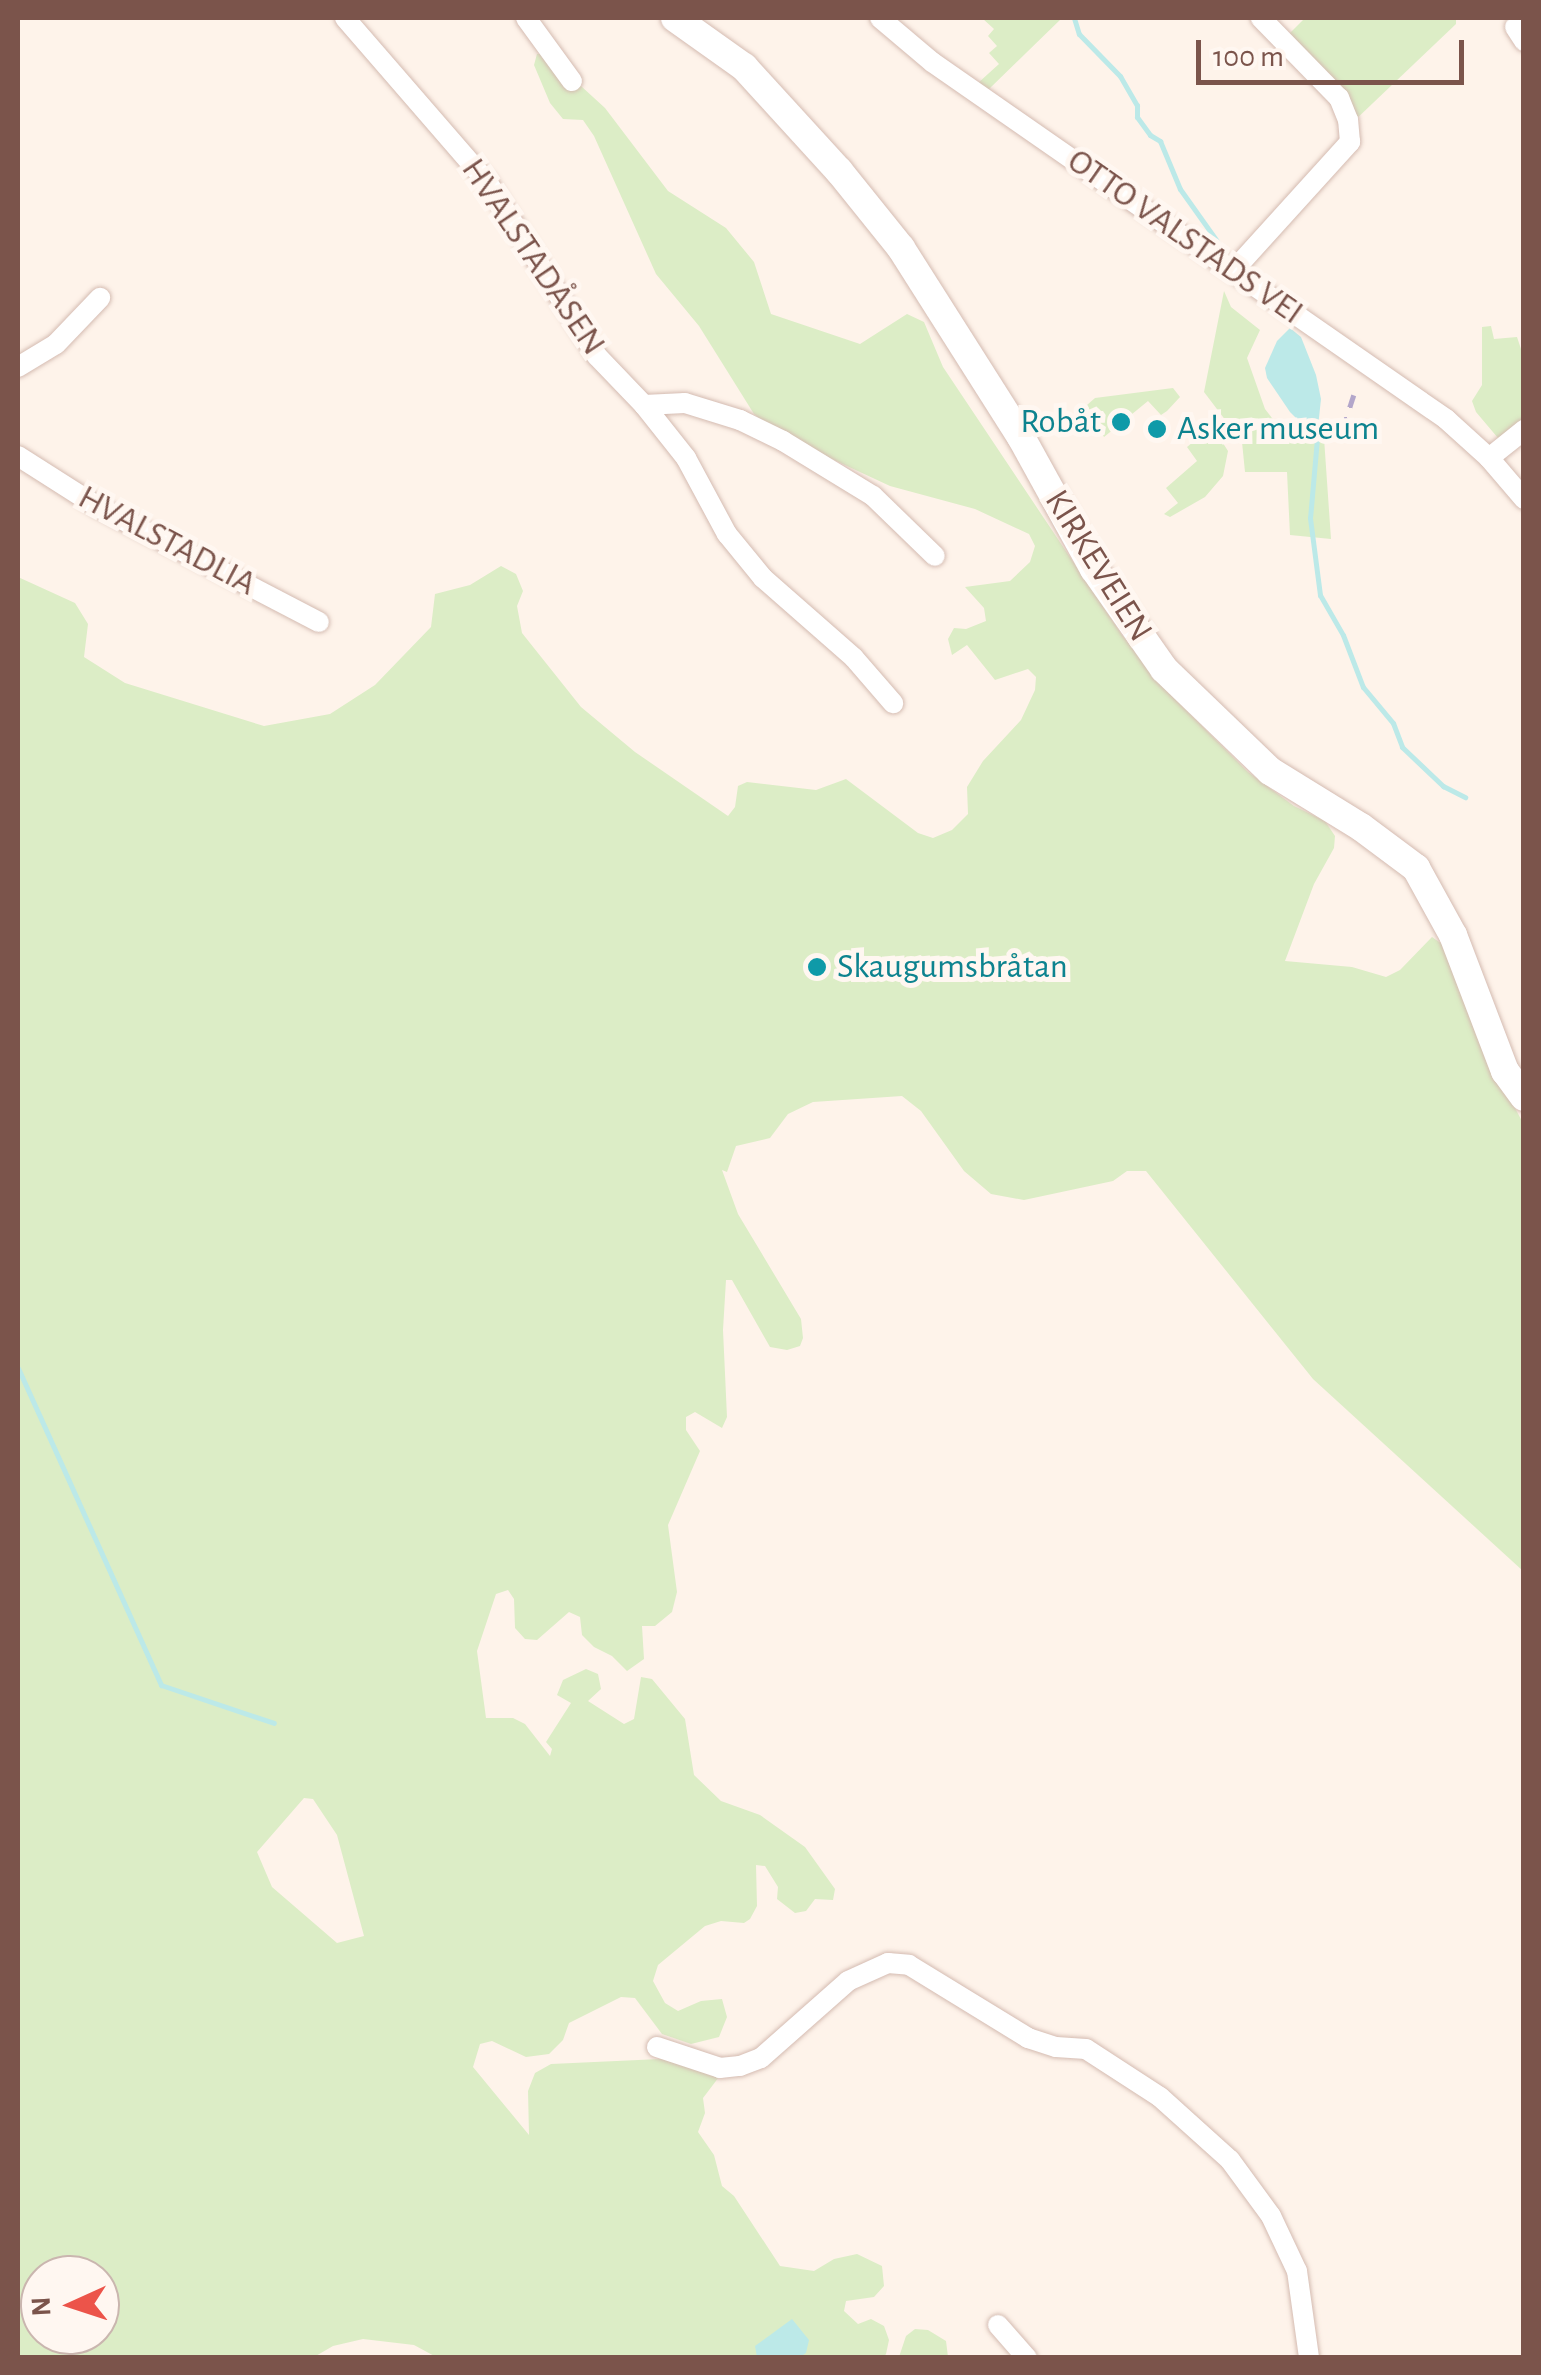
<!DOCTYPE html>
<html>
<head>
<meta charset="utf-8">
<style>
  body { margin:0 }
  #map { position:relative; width:1541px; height:2375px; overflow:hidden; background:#fef3ea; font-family:"Alegreya Sans",sans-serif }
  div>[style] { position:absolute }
  .green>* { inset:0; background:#dcedc6 }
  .water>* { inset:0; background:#bce9e8 }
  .stream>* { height:5px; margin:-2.5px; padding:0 2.5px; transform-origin:2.5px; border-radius:2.5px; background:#bce9e8 }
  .roads { filter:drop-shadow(0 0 2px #d4bbb1) drop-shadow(0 0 2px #d4bbb1) }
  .minor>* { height:20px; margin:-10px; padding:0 10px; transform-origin:10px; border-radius:10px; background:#fff }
  .secondary>* { height:28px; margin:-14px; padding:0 14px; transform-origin:14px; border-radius:14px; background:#fff }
  .rail>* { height:5px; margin-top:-2.5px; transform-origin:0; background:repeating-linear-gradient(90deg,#b3a6ca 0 15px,transparent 0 25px) }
  .dots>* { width:28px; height:28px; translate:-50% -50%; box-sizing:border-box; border:5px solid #fff7f1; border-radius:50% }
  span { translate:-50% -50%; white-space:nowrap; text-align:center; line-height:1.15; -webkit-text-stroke:10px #fff7f1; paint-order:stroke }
  .street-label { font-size:35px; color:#7b544b }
  .culture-label { font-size:35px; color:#0d838f }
  .right { translate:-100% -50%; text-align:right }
  .left { translate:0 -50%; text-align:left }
  .frame { position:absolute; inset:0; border:20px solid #7b544b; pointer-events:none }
  .north { position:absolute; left:20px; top:2255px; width:100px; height:100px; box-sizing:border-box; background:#fff7f1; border:2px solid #cab6af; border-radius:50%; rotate:267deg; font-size:28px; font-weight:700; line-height:40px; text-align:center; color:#7b544b }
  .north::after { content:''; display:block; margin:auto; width:35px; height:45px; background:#ec544a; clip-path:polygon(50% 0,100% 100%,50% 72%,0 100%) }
  .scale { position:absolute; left:1196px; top:40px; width:268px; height:45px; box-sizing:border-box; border:5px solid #7b544b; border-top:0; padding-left:12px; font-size:30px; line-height:35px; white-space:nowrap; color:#7b544b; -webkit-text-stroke:8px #fff7f1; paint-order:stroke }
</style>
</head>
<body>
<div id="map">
  <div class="green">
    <i style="clip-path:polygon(982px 18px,1062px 18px,988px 90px,978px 83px,999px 64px,989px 53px,997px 46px,988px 36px,994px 29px)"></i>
    <i style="clip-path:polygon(1305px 18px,1456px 18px,1456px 24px,1352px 123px,1284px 39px)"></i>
    <i style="clip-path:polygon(evenodd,537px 54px,546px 54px,605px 108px,668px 191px,726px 228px,754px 262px,771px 314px,860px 344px,907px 314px,924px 322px,943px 367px,1122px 635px,1161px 685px,1248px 772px,1294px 806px,1325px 821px,1335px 836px,1334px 848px,1314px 884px,1285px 961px,1352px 967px,1386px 977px,1400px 970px,1432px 937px,1442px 944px,1460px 980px,1476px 1035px,1523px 1123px,1523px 1571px,1313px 1379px,1146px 1171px,1127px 1171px,1113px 1181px,1024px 1200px,991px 1194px,964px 1171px,921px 1111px,902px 1096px,813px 1102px,788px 1114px,770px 1138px,736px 1146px,727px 1172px,722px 1170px,738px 1214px,801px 1319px,803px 1338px,800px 1346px,787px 1350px,770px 1347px,732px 1280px,726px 1280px,723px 1330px,727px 1417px,722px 1428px,695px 1412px,686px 1417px,686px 1430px,700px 1451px,668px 1525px,677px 1592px,672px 1612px,655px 1626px,642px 1626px,644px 1659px,627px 1671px,612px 1656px,594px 1647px,582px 1635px,580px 1617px,569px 1612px,537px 1640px,525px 1639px,515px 1628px,514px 1599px,508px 1590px,496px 1594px,477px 1651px,486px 1718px,513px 1718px,525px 1724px,550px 1756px,552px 1749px,546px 1742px,571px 1703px,557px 1695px,563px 1680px,586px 1669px,598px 1674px,601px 1689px,588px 1701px,624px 1724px,634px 1719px,641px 1677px,652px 1679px,685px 1719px,694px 1775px,721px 1801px,760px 1815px,805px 1847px,835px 1889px,833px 1900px,815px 1899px,806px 1911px,795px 1913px,777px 1899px,778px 1887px,765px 1866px,756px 1865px,757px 1906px,750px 1919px,744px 1923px,721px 1921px,705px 1926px,658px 1965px,653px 1981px,665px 2003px,678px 2011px,701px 2001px,722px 1999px,727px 2017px,719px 2037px,691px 2044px,662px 2034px,635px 1998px,621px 1997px,569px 2023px,563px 2040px,549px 2054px,526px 2057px,492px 2041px,480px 2044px,473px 2067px,529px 2135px,528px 2091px,535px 2073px,551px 2064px,660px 2059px,708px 2069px,719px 2077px,703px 2098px,705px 2113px,698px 2132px,714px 2155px,722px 2186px,734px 2196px,780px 2266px,814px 2271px,834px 2259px,857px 2254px,882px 2266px,884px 2286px,874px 2297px,846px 2301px,844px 2311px,858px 2324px,871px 2319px,884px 2326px,889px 2340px,886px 2354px,883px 2358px,438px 2358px,414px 2345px,363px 2339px,333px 2346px,314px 2357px,18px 2358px,18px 577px,75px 603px,88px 624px,84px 657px,125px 683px,264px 726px,330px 714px,375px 685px,431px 627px,435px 594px,470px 585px,501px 566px,516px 574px,523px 591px,517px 606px,522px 633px,581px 707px,635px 752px,728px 816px,735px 807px,738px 786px,747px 782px,816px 790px,846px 779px,918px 833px,933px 838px,952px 830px,968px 814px,967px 787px,983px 761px,1021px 720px,1035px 690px,1036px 677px,1028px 669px,995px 680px,967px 645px,952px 655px,948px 639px,954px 628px,966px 629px,986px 621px,984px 608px,965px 587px,1010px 581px,1030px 562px,1035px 546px,1029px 534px,975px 509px,890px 486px,776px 433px,754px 414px,699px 326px,656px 274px,594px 136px,583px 120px,563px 119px,550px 103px,534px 65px,537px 54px,304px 1798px,313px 1799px,337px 1835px,364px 1936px,337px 1943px,272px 1887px,257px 1852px,304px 1798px,537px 54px,40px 2275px,100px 2275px,100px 2335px,40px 2335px,40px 2275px)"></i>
    <i style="clip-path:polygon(1224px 291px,1231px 307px,1260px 330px,1247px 358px,1265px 409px,1290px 441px,1324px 438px,1331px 539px,1290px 535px,1287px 472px,1245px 472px,1242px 442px,1204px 392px)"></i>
    <i style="clip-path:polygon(1491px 326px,1494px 339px,1517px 337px,1523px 355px,1523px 419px,1498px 438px,1476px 412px,1472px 401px,1482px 385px,1482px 327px)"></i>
    <i style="clip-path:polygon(1173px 388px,1180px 397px,1167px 411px,1161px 415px,1148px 401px,1104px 437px,1087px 405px,1095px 398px)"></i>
    <i style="clip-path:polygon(1212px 426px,1228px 451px,1223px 476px,1205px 497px,1170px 517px,1164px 514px,1178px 503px,1166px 488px,1197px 461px,1187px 447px)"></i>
    <i style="clip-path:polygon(915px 2329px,928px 2330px,946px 2341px,948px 2357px,899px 2357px,906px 2336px)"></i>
  </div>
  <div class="water">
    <i style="clip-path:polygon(1290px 328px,1301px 337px,1316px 375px,1321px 399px,1318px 427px,1307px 429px,1290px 412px,1267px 378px,1265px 368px,1277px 341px)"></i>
    <i style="clip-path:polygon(792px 2319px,809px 2340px,806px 2353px,800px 2357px,757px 2357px,755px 2346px)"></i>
  </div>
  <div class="stream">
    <i style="left:1074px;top:18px;width:17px;rotate:73deg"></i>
    <i style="left:1079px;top:34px;width:59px;rotate:45.7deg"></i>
    <i style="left:1120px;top:76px;width:34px;rotate:60deg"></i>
    <i style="left:1137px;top:105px;width:12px;rotate:90deg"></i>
    <i style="left:1137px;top:117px;width:22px;rotate:54deg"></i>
    <i style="left:1150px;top:135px;width:12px;rotate:31deg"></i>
    <i style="left:1160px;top:141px;width:52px;rotate:67.4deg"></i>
    <i style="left:1180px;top:189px;width:64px;rotate:54.6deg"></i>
    <i style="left:1318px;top:427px;width:91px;rotate:95deg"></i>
    <i style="left:1310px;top:518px;width:78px;rotate:82.6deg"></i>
    <i style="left:1320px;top:595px;width:46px;rotate:60.1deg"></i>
    <i style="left:1343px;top:635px;width:56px;rotate:69deg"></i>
    <i style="left:1363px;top:687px;width:47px;rotate:50.2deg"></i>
    <i style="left:1393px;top:723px;width:26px;rotate:69deg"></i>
    <i style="left:1402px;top:747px;width:57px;rotate:43.6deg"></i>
    <i style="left:1443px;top:786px;width:25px;rotate:27deg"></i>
    <i style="left:18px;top:1368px;width:348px;rotate:65.7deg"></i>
    <i style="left:161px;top:1685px;width:119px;rotate:18.6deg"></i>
  </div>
  <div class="roads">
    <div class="minor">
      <i style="left:345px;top:18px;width:218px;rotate:49.1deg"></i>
      <i style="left:488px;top:183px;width:204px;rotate:57.8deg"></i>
      <i style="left:597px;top:356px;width:68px;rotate:46.2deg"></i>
      <i style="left:644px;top:405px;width:68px;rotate:51.6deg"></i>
      <i style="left:686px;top:458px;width:86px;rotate:61.7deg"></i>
      <i style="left:727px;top:534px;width:57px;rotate:50.7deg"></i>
      <i style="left:763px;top:578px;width:121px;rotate:41.3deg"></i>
      <i style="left:854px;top:658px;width:60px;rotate:49.1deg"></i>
      <i style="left:526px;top:18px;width:78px;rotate:53.9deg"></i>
      <i style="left:880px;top:18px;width:68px;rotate:40.2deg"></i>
      <i style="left:932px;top:62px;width:626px;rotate:34.78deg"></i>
      <i style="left:1446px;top:419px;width:58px;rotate:42.2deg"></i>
      <i style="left:1489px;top:458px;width:54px;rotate:49.5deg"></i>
      <i style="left:1515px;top:27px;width:17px;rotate:57deg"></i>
      <i style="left:1234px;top:270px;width:173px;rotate:-47.8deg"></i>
      <i style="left:1350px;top:142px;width:22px;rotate:-95deg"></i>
      <i style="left:1348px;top:120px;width:24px;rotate:-112deg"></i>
      <i style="left:1339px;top:98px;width:112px;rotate:-134.3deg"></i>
      <i style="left:18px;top:367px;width:44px;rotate:-31.2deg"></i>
      <i style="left:56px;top:344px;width:64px;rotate:-46.3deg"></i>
      <i style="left:644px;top:405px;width:41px;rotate:-2.8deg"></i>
      <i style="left:685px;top:403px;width:58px;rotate:17.2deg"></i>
      <i style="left:740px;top:420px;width:48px;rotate:26deg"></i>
      <i style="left:783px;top:441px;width:105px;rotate:31.4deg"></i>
      <i style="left:873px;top:496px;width:86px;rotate:44.1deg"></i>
      <i style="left:18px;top:456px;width:95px;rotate:32.5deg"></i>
      <i style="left:98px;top:507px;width:249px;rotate:27.5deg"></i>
      <i style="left:1489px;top:458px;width:45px;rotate:-38.7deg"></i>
      <i style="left:657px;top:2047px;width:66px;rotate:18.4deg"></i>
      <i style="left:720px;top:2068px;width:20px;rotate:-6deg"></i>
      <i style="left:740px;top:2066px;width:22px;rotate:-21deg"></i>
      <i style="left:761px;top:2058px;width:116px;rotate:-41.5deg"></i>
      <i style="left:848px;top:1981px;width:44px;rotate:-24.2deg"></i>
      <i style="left:888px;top:1963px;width:21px;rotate:5deg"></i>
      <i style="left:909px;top:1965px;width:140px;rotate:31.5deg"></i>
      <i style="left:1028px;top:2038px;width:29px;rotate:18deg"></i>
      <i style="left:1056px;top:2047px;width:30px;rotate:4deg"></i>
      <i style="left:1086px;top:2049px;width:88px;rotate:33deg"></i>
      <i style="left:1160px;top:2097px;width:94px;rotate:42deg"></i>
      <i style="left:1230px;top:2160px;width:69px;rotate:53.8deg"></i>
      <i style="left:1271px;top:2216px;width:61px;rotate:64.7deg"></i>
      <i style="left:1297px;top:2271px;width:88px;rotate:82.1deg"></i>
      <i style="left:998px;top:2325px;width:44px;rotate:48.7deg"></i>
    </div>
    <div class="secondary">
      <i style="left:675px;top:18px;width:85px;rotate:35.4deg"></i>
      <i style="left:744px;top:67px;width:141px;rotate:47.6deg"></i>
      <i style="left:839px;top:171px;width:99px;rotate:51.2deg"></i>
      <i style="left:901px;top:248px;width:224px;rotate:57.6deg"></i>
      <i style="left:1021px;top:437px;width:151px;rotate:61.1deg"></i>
      <i style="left:1094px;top:569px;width:122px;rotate:55deg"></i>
      <i style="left:1164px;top:669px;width:147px;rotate:43.9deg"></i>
      <i style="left:1270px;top:771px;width:107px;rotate:31.6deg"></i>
      <i style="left:1361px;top:827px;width:69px;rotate:36.7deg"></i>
      <i style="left:1416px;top:868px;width:77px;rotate:61.1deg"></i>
      <i style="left:1453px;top:935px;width:146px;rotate:69.1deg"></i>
      <i style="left:1505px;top:1071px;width:32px;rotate:54deg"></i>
    </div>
  </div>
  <div class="rail">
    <i style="left:1342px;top:431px;width:38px;rotate:-72deg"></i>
  </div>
  <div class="dots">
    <i style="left:1121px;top:422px;background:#0f9aa8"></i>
    <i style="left:1157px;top:429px;background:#0f9aa8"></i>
    <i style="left:817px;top:967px;background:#0f9aa8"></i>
  </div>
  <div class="street-label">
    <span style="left:1185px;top:237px;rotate:35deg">OTTO VALSTADS VEI</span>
    <span style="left:533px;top:257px;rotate:56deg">HVALSTADÅSEN</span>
    <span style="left:167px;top:541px;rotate:28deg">HVALSTADLIA</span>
    <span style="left:1098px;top:566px;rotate:58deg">KIRKEVEIEN</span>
  </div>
  <div class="culture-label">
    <span class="right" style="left:1101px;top:422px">Robåt</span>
    <span class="left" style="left:1177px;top:429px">Asker museum</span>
    <span class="left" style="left:837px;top:967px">Skaugumsbråtan</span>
  </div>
  <div class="frame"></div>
  <div class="north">N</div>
  <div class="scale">100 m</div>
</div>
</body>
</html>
